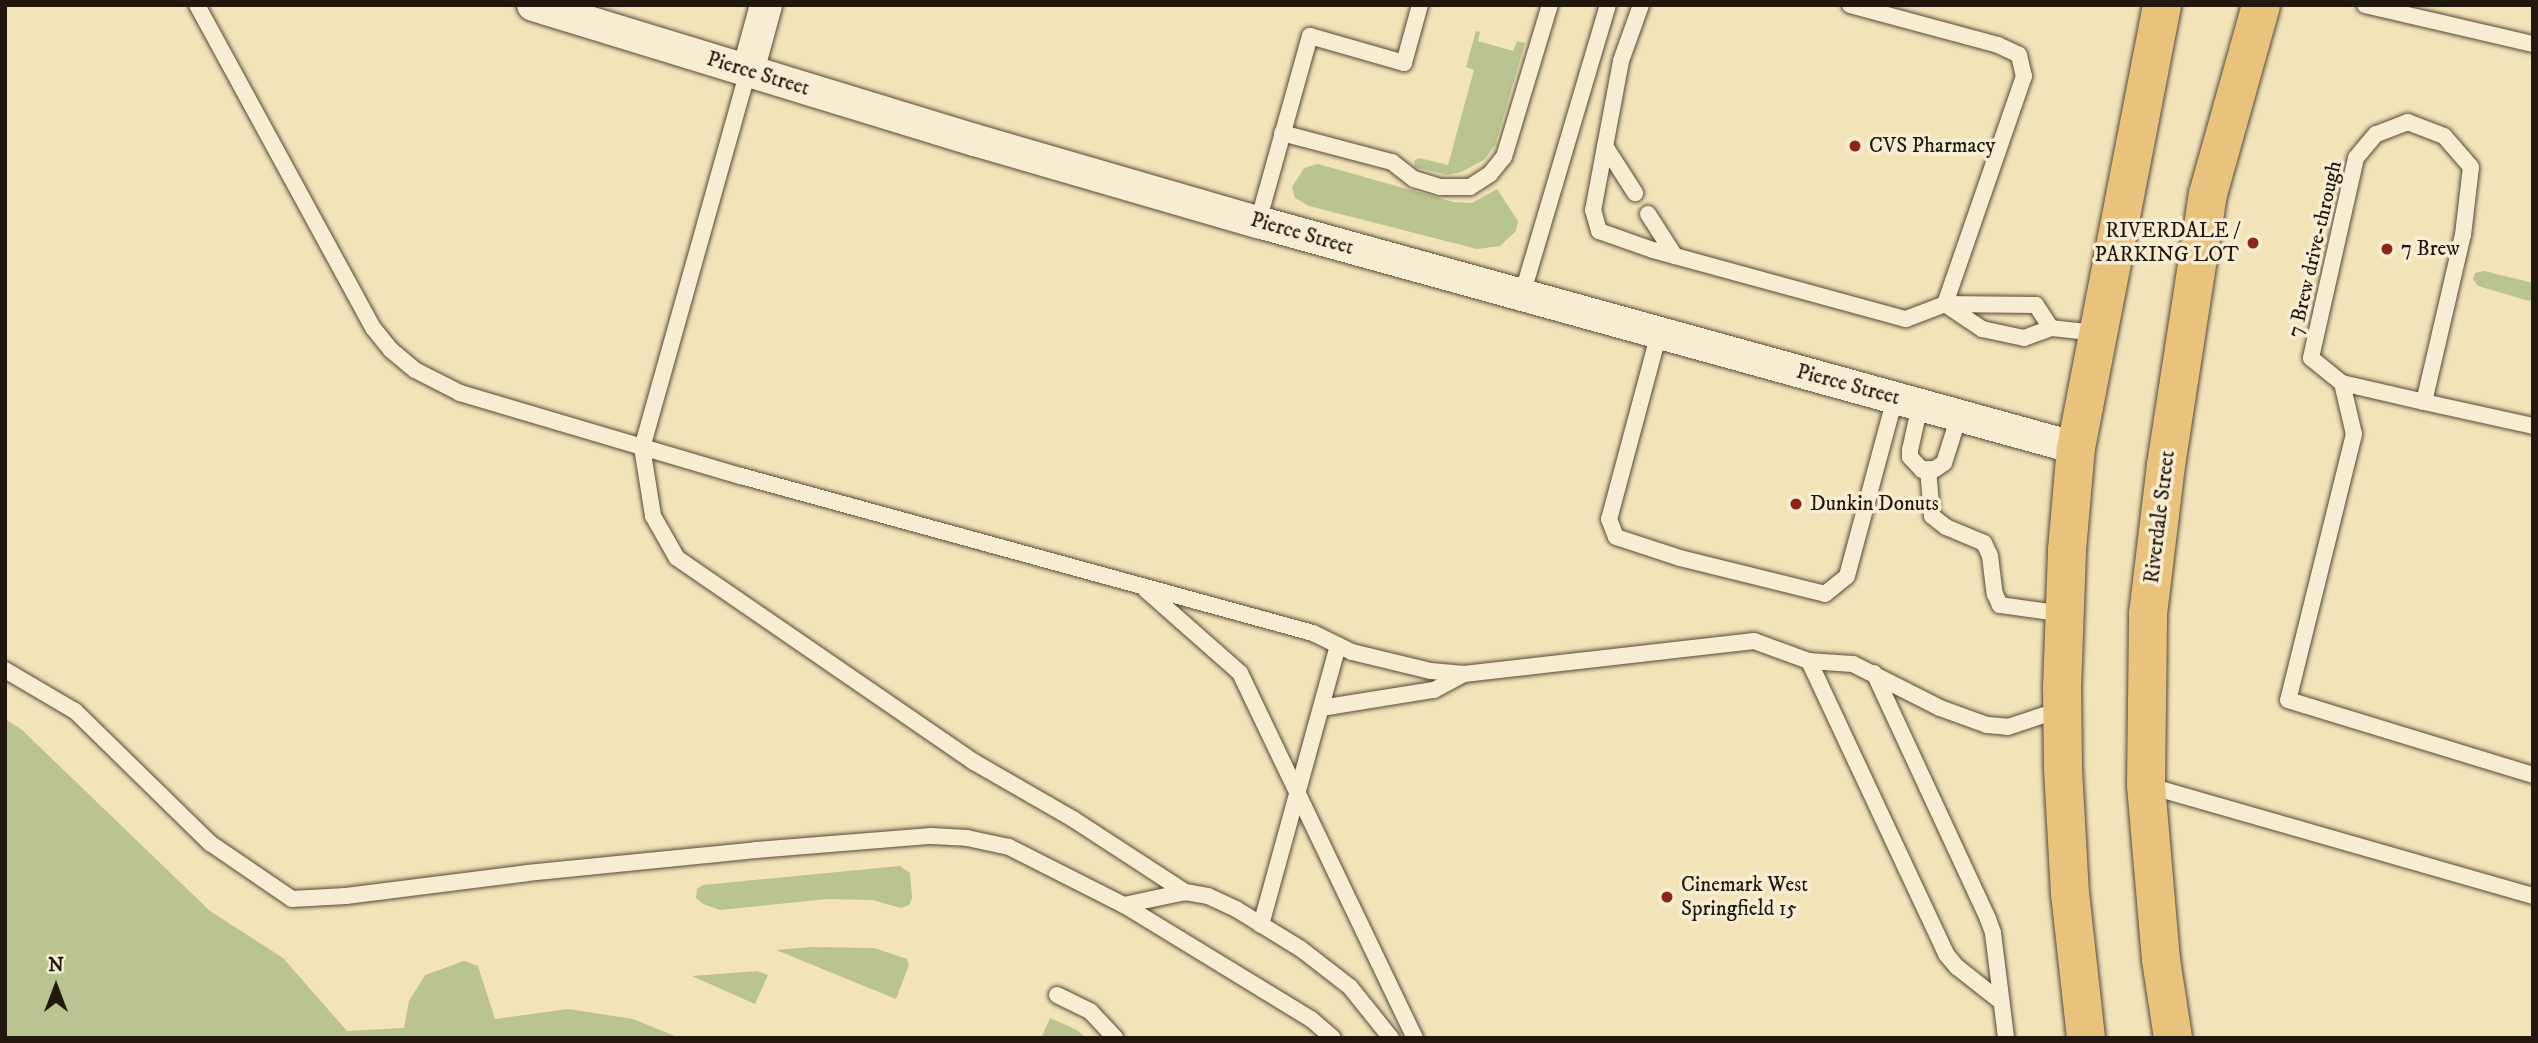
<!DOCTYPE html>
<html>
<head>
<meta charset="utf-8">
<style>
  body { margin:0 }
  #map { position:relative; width:2538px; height:1043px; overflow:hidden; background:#f2e3b9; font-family:"IM FELL DW Pica",serif }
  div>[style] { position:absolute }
  .green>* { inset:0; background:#bac490 }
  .roads { filter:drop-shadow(0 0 2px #554a3a) drop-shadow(0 0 2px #554a3a) }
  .service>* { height:16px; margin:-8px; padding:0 8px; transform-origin:8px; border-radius:8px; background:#f7edd2 }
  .minor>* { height:32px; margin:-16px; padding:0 16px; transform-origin:16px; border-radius:16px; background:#f7edd2 }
  .primary>* { height:38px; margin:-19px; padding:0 19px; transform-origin:19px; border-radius:19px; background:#e9c27c }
  .dots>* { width:19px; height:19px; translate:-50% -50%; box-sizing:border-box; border:4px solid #f7edd2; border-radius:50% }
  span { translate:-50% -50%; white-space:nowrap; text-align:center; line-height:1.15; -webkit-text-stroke:7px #f7edd2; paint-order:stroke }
  .street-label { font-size:21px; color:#21170f }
  .poi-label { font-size:21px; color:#21170f }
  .left { translate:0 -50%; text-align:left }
  .right { translate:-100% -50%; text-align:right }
  .frame { position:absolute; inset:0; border:7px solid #21170f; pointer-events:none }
  .north { position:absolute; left:21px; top:952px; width:70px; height:70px; -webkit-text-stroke:5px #f7edd2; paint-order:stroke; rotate:0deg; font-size:19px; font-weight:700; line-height:28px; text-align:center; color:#21170f }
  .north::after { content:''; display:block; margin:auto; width:24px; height:32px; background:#21170f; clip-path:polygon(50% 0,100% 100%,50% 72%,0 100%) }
</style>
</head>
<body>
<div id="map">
  <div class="green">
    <i style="clip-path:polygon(1476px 31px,1480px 32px,1478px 41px,1513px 51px,1517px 41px,1525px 43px,1495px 145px,1484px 160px,1461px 172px,1447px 175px,1415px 167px,1414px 161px,1419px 158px,1448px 165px,1474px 70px,1466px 67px)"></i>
    <i style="clip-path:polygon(1318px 164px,1453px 202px,1472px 203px,1497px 189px,1518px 221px,1516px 231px,1500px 246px,1477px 249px,1309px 206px,1295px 198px,1292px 187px,1304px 168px)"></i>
    <i style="clip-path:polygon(2484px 271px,2533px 283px,2533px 299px,2529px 301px,2478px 286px,2473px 279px,2475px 273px)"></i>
    <i style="clip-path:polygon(5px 719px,21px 729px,210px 911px,283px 958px,347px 1031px,404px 1028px,409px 1001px,425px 975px,464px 961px,478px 966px,495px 1019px,568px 1009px,633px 1019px,680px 1038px,5px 1038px)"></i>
    <i style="clip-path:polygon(900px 866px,910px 873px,912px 898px,909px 905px,901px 908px,872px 900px,827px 899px,720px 910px,703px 904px,696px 898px,697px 889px,703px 885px)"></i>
    <i style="clip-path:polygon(811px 947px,874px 948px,907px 959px,909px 965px,896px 999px,776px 950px)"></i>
    <i style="clip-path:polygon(757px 971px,768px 975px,755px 1004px,692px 976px)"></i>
    <i style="clip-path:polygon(1050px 1018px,1077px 1030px,1086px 1038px,1041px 1038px)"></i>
  </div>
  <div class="roads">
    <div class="service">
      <i style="left:197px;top:5px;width:369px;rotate:61.4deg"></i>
      <i style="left:374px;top:329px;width:27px;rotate:51deg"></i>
      <i style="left:391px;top:350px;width:31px;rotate:40deg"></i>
      <i style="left:415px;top:370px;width:51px;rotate:27.1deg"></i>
      <i style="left:460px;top:393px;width:293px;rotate:16.5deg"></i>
      <i style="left:741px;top:476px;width:593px;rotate:15.35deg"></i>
      <i style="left:1313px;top:633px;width:43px;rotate:26deg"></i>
      <i style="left:1352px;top:652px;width:81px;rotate:13.5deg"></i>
      <i style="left:1431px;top:671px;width:33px;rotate:5deg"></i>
      <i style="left:1464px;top:674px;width:292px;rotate:-6.5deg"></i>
      <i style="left:1754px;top:641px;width:59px;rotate:20deg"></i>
      <i style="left:1809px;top:661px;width:44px;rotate:3.9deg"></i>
      <i style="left:1853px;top:664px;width:97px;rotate:26.8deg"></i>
      <i style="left:1940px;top:708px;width:50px;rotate:19.9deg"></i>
      <i style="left:1987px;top:725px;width:21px;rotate:5deg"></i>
      <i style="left:2008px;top:727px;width:57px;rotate:-18.4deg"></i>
      <i style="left:1641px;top:5px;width:59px;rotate:109.7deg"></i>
      <i style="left:1621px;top:61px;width:152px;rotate:100.6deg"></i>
      <i style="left:1593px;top:210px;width:22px;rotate:74deg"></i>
      <i style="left:1599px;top:231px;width:57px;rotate:19.4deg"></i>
      <i style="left:1653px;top:250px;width:262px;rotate:15.3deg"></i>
      <i style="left:1906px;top:319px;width:42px;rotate:-21deg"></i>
      <i style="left:1945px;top:304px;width:91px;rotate:0.6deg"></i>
      <i style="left:2036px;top:305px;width:27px;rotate:57deg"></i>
      <i style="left:1850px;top:5px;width:153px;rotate:15.1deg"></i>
      <i style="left:1998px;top:45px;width:23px;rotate:25deg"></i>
      <i style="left:2019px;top:55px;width:22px;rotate:77deg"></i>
      <i style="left:2024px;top:76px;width:241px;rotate:109.1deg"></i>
      <i style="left:2365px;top:5px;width:172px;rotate:13.1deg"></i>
      <i style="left:748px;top:71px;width:391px;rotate:105.7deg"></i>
      <i style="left:642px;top:447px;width:70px;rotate:80.9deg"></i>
      <i style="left:653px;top:516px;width:48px;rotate:60.3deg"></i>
      <i style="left:677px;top:558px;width:360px;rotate:34.5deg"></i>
      <i style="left:974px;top:762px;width:114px;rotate:29.9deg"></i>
      <i style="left:1073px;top:819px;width:134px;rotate:33.1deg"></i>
      <i style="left:1282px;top:133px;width:114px;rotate:14.8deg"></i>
      <i style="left:1392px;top:162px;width:28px;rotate:38deg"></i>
      <i style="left:1414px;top:179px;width:27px;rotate:17deg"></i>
      <i style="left:1440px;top:187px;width:30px"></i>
      <i style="left:1470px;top:187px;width:24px;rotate:-33deg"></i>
      <i style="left:1490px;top:174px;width:22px;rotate:-51deg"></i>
      <i style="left:1504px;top:157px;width:159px;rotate:-73.2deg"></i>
      <i style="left:1605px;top:146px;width:56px;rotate:57.4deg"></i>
      <i style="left:1648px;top:214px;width:50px;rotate:57.3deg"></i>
      <i style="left:1258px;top:222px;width:193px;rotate:-74.4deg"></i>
      <i style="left:1310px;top:36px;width:98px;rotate:16deg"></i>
      <i style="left:1404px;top:63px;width:60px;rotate:-74.6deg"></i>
      <i style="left:1522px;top:295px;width:302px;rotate:-73.5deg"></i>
      <i style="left:1945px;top:304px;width:45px;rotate:34deg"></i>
      <i style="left:1982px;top:329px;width:43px;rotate:12.1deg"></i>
      <i style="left:2024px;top:338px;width:29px;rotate:-20deg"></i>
      <i style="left:2051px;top:328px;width:46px;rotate:6.2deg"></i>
      <i style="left:1659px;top:333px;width:193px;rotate:105deg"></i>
      <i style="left:1609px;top:519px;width:19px;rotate:69deg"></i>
      <i style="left:1616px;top:537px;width:67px;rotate:18.2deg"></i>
      <i style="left:1680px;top:558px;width:149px;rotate:13.9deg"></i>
      <i style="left:1825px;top:594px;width:28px;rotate:-39deg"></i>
      <i style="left:1847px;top:576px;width:184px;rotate:-74.9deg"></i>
      <i style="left:2342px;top:383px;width:52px;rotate:76.8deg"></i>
      <i style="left:2354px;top:434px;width:274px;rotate:103.9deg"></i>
      <i style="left:2288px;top:700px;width:256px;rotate:17deg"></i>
      <i style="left:2424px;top:402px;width:171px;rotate:-76.9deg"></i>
      <i style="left:2463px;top:235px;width:68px;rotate:-83.3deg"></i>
      <i style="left:2471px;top:167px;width:41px;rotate:-131.1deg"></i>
      <i style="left:2444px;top:136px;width:39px;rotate:-159deg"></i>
      <i style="left:2408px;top:122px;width:34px;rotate:159deg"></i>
      <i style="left:2376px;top:134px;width:31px;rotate:130deg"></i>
      <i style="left:2356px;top:158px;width:205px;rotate:102.7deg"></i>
      <i style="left:2311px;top:358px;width:40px;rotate:39deg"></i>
      <i style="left:2342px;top:383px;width:84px;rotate:13deg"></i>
      <i style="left:2424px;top:402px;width:112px;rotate:12.4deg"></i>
      <i style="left:1920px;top:405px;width:46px;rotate:102.5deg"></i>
      <i style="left:1910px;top:450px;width:7px;rotate:90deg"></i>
      <i style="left:1910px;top:457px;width:18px;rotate:47deg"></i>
      <i style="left:1922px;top:470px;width:13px;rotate:-4deg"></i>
      <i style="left:1935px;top:469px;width:11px;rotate:-34deg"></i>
      <i style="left:1944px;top:463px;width:49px;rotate:-72.3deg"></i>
      <i style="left:1928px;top:469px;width:47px;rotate:85.1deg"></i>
      <i style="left:1932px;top:516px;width:18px;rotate:38deg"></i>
      <i style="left:1946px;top:527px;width:41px;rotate:22.8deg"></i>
      <i style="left:1984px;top:543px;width:14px;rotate:65deg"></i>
      <i style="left:1990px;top:556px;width:38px;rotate:83deg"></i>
      <i style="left:1995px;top:594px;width:12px;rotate:66deg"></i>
      <i style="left:2000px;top:605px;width:65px;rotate:8deg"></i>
      <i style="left:1146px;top:590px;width:125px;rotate:41.4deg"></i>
      <i style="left:1240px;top:673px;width:405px;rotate:64.4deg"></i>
      <i style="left:1809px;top:661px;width:323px;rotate:64.9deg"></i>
      <i style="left:1946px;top:954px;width:17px;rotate:50deg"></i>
      <i style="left:1957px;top:967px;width:55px;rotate:38.3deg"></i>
      <i style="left:5px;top:670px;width:81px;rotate:30.4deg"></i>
      <i style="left:75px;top:711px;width:189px;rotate:44.4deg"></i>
      <i style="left:210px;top:843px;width:99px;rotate:34.3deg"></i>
      <i style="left:292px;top:899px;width:54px;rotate:-3.2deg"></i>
      <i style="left:346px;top:896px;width:182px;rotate:-7.2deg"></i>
      <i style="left:527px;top:873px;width:230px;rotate:-5.7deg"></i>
      <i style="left:756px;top:850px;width:176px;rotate:-4.6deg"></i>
      <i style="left:931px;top:836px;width:36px;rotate:3deg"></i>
      <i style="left:967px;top:838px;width:43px;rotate:12.1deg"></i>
      <i style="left:1009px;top:847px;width:129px;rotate:26.8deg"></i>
      <i style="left:1124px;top:905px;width:219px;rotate:31.4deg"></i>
      <i style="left:1311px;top:1019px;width:29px;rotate:41deg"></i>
      <i style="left:1874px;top:673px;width:271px;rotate:65.1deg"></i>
      <i style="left:1988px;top:919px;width:15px;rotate:70deg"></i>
      <i style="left:1993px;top:933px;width:106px;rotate:82.9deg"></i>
      <i style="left:1321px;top:708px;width:114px;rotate:-9.1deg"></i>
      <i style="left:1434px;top:690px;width:34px;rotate:-28deg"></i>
      <i style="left:2146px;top:785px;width:403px;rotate:16deg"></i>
      <i style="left:1124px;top:905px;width:62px;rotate:-12deg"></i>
      <i style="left:1185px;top:892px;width:23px;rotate:10deg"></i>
      <i style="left:1208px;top:896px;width:31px;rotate:25deg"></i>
      <i style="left:1236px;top:909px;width:76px;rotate:31.6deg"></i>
      <i style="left:1301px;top:949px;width:62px;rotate:37.8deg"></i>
      <i style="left:1350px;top:987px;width:65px;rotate:51.2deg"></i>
      <i style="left:1261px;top:925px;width:290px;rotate:-74.6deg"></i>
      <i style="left:1057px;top:995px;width:37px;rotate:26deg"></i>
      <i style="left:1090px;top:1011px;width:37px;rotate:47deg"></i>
    </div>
    <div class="minor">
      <i style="left:533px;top:5px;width:462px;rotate:17deg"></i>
      <i style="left:975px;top:140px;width:295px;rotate:16.2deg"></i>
      <i style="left:1258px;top:222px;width:849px;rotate:15.44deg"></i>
      <i style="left:748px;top:71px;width:68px;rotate:-74.7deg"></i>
    </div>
    <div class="primary">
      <i style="left:2086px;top:1038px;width:145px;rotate:-96.3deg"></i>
      <i style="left:2070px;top:894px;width:127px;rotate:-93.2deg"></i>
      <i style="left:2063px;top:767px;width:79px;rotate:-90.7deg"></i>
      <i style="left:2062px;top:688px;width:138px;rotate:-87.9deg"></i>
      <i style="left:2067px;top:550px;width:102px;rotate:-85deg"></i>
      <i style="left:2076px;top:448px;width:451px;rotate:-79deg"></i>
      <i style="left:2173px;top:1038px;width:79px;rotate:-98.7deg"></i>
      <i style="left:2161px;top:960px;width:176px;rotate:-94.9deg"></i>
      <i style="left:2146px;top:785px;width:171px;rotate:-89.3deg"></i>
      <i style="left:2148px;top:614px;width:150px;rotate:-83.1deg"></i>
      <i style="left:2166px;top:465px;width:274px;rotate:-81.2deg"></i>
      <i style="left:2208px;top:194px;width:196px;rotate:-74.3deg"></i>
    </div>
  </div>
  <div class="dots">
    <i style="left:1855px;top:146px;background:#8f2418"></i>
    <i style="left:2253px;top:243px;background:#8f2418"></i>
    <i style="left:2387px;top:249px;background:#8f2418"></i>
    <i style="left:1796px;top:504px;background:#8f2418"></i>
    <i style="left:1667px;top:897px;background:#8f2418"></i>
  </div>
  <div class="street-label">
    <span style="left:758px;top:74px;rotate:17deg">Pierce Street</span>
    <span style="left:1302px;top:234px;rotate:16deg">Pierce Street</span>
    <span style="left:2315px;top:249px;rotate:-77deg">7 Brew drive-through</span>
    <span style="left:1848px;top:385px;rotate:15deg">Pierce Street</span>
    <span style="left:2160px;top:517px;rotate:-83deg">Riverdale Street</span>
  </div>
  <div class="poi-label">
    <span class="left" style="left:1869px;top:146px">CVS Pharmacy</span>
    <span class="right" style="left:2239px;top:243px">RIVERDALE /<br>PARKING LOT</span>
    <span class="left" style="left:2401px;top:249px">7 Brew</span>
    <span class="left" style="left:1810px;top:504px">Dunkin Donuts</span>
    <span class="left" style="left:1681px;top:897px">Cinemark West<br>Springfield 15</span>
  </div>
  <div class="frame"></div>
  <div class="north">N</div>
</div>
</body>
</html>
